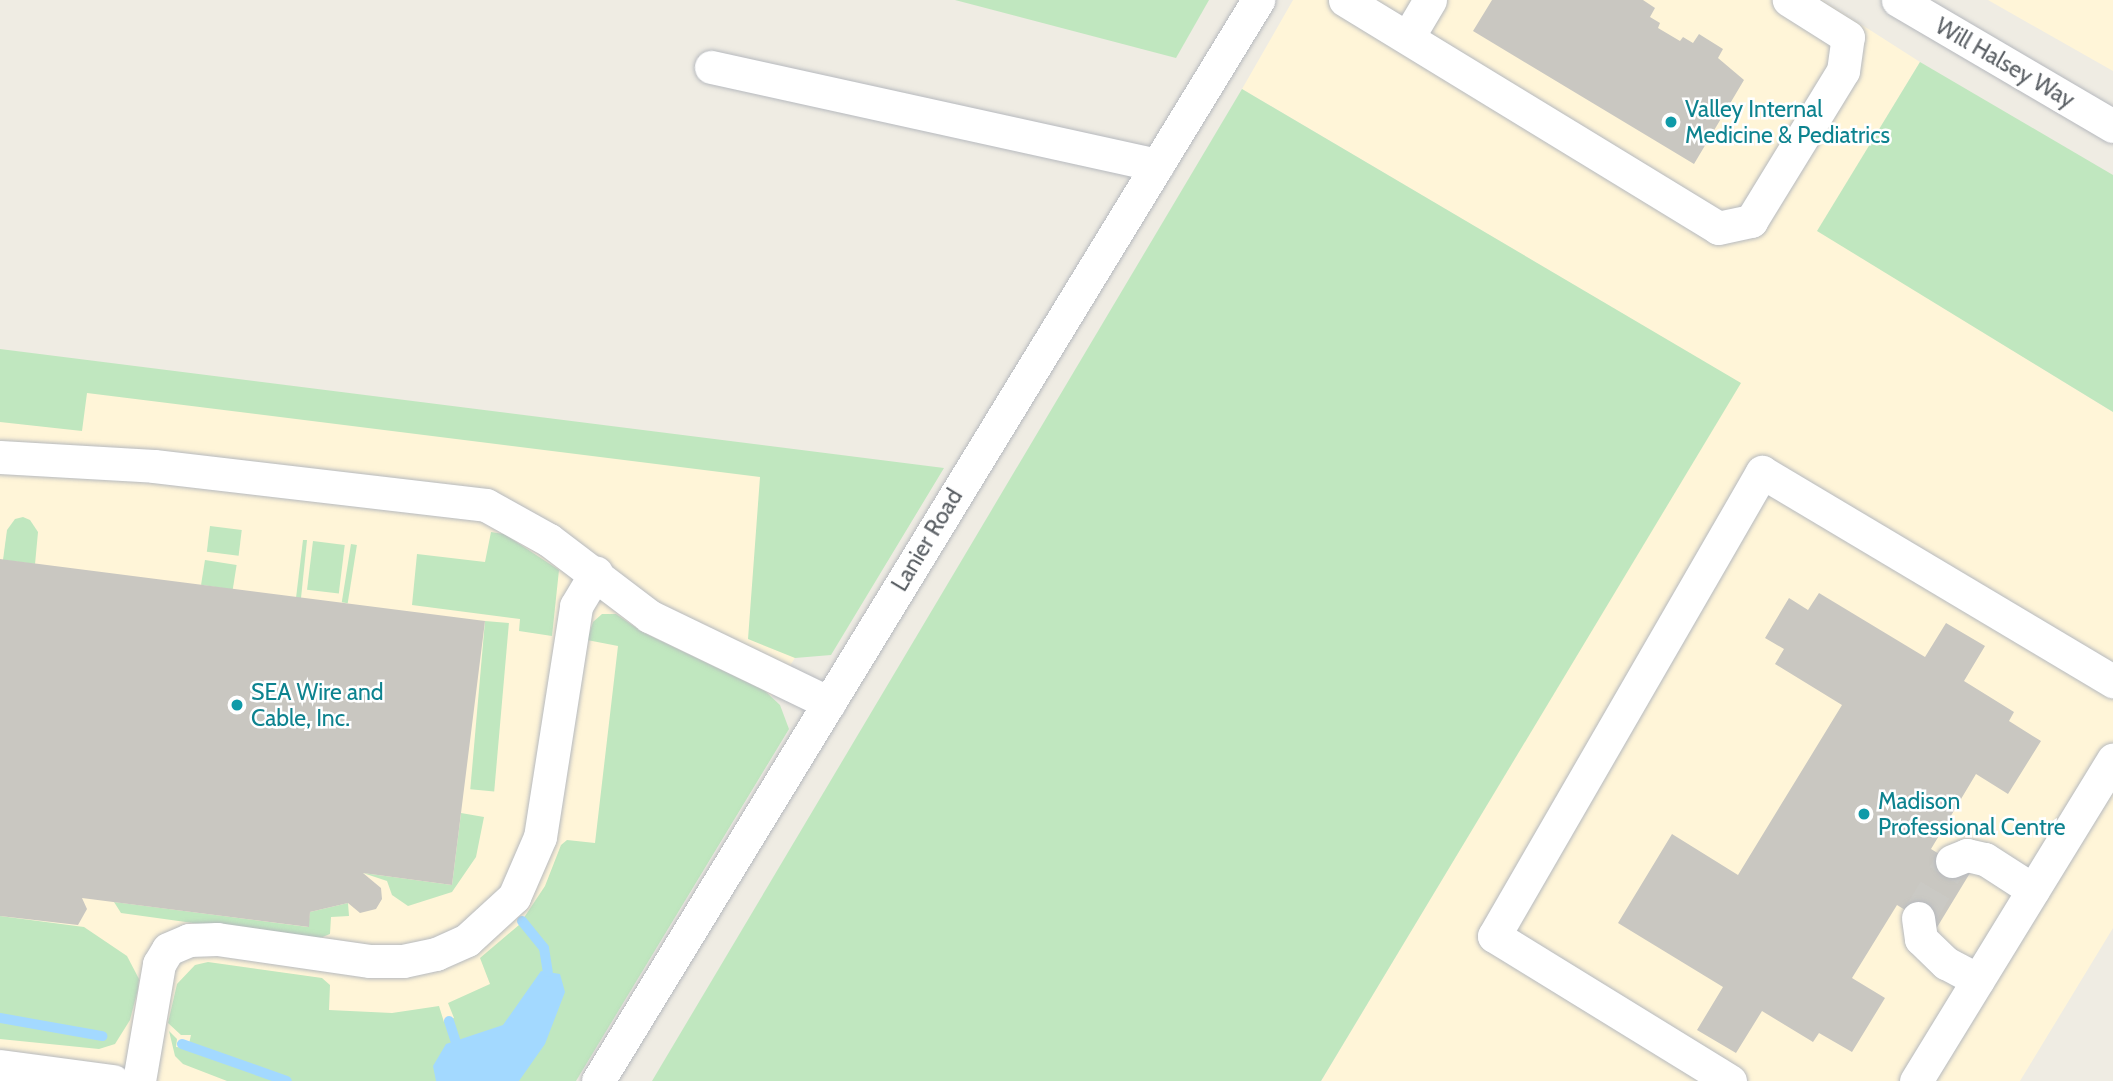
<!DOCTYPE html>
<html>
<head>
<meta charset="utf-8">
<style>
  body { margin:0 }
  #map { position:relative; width:2113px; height:1081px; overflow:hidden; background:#efece3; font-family:Cabin,sans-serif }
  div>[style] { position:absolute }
  .commercial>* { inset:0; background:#fff5d8 }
  .green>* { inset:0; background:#c0e7bf; transform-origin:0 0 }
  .water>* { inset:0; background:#a3d9ff }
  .stream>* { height:10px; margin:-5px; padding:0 5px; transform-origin:5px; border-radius:5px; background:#a3d9ff }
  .building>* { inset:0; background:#c9c7c1 }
  .minor-tunnel>* { height:33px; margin-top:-16.5px; transform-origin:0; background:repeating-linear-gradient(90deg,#cac9c4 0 33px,transparent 0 50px) }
  .roads { filter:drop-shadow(0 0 2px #b6b9be) drop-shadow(0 0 2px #b6b9be) }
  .minor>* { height:33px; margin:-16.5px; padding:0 16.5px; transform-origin:16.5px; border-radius:16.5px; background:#fff }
  .dots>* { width:19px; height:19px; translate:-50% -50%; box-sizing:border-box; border:4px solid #fff; border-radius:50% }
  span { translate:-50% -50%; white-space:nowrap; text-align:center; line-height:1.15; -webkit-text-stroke:5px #fff; paint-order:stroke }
  .street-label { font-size:23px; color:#5b6065 }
  .culture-label { font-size:23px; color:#0d838f }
  .left { translate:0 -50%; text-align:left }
</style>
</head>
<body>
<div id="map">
  <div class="commercial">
    <i style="clip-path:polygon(1293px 0,1823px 0,1920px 62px,1818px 231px,2113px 412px,2113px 928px,2020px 1081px,1321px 1081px,1740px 383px,1242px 89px)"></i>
    <i style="clip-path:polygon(1988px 0,2113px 0,2113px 71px)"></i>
    <i style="clip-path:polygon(0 359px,909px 469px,539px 1081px,0 1081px)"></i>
  </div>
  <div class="green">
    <i style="clip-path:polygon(955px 0,1209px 0,1176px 58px)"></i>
    <i style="clip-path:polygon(1920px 62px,2113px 175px,2113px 412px,1817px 231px)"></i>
    <i style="clip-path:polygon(1242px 89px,1741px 383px,1321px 1081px,652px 1081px)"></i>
    <i style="clip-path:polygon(0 349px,944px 468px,831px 655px,795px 658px,748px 639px,760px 477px,87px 393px,82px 431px,0 422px)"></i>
    <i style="clip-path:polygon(23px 517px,30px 520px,38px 532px,35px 564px,3px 560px,7px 530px,15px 519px)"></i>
    <i style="left:210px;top:526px;width:32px;height:26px;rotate:7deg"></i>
    <i style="clip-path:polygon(491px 532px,504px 534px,559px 570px,552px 636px,519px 631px,520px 619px,412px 605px,417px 554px,485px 562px)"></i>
    <i style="clip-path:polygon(303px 540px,307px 540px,301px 598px,296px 598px)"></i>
    <i style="left:313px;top:541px;width:32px;height:49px;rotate:7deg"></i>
    <i style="left:351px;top:544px;width:6px;height:59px;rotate:9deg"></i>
    <i style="left:205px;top:560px;width:32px;height:25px;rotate:9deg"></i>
    <i style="clip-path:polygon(602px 614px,616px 614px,642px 632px,765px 691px,780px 705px,789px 729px,576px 1081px,227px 1081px,183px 1064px,175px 1056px,169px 1031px,177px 1039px,176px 1047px,188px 1048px,191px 1035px,181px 1035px,168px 1023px,177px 984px,195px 965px,208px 962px,322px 978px,330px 985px,329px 1010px,392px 1013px,439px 1006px,444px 1022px,454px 1018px,448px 1003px,490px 984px,480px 958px,519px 925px,545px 886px,561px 845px,567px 840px,595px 843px,618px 646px,587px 640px,593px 622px)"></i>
    <i style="left:485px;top:621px;width:24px;height:169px;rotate:5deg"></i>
    <i style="clip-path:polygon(461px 813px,484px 817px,476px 857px,452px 892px,408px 906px,392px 895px,387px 881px,363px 873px,452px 885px)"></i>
    <i style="clip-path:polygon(114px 902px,308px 927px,310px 912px,348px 903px,349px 916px,331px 917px,330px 934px,315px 940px,121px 913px)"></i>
    <i style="clip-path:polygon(0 916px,84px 927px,127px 956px,139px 979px,138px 989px,130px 1020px,115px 1044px,99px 1049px,0 1039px)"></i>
  </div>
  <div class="water">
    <i style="clip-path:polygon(541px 971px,560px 974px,565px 992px,545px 1044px,519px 1081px,436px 1081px,433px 1066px,446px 1044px,503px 1025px)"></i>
  </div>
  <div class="stream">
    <i style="left:522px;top:921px;width:35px;rotate:51deg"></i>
    <i style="left:544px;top:948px;width:24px;rotate:81deg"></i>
    <i style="left:0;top:1018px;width:104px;rotate:10deg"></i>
    <i style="left:449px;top:1021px;width:20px;rotate:72deg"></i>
    <i style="left:182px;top:1044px;width:111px;rotate:19.4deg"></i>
  </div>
  <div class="building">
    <i style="clip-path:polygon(1492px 0,1643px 0,1655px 8px,1650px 17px,1660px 23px,1658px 28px,1680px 41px,1683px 37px,1693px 43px,1699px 34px,1723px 49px,1718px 58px,1744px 80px,1694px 164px,1473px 31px)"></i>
    <i style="clip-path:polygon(0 559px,485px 621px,452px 885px,363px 873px,381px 888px,382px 899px,376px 909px,360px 913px,348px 903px,310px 912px,309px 927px,82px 898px,87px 909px,78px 925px,0 916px)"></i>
    <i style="clip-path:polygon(1819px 593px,1925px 657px,1946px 623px,1985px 646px,1964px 681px,2014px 712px,2009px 721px,2041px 741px,2008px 794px,1976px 774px,1931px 849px,1970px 873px,1936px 929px,1897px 905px,1852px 978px,1885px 998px,1852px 1052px,1819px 1033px,1813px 1042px,1762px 1011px,1736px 1053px,1697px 1030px,1723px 987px,1618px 923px,1672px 834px,1738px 875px,1842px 705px,1775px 664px,1784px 649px,1765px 638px,1789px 598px,1808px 610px)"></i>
  </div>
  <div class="minor-tunnel">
    <i style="left:1918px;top:918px;width:66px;rotate:-59.2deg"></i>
  </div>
  <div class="roads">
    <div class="minor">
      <i style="left:1345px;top:0;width:437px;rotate:31.4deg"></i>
      <i style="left:1718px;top:228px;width:34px;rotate:-12deg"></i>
      <i style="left:1751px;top:221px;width:176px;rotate:-58.5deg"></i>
      <i style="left:1843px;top:71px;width:34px;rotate:-82deg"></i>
      <i style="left:1848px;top:37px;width:70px;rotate:-147.9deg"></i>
      <i style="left:1898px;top:0;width:249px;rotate:30.4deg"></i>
      <i style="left:1408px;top:37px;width:43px;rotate:-59.3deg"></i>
      <i style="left:711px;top:67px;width:457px;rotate:12.4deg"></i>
      <i style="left:0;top:457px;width:154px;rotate:3.3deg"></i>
      <i style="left:154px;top:466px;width:334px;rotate:6.7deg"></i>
      <i style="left:486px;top:505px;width:72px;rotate:29.1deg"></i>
      <i style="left:549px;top:540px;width:126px;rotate:37.2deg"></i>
      <i style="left:649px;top:616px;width:200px;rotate:25.8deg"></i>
      <i style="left:1952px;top:861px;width:16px;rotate:-22deg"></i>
      <i style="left:1967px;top:855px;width:18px;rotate:13deg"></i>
      <i style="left:1985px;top:859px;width:57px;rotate:32.9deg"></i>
      <i style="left:1918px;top:918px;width:21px;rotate:82deg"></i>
      <i style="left:1921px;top:939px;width:35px;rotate:44deg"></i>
      <i style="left:1946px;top:963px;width:36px;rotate:28deg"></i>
      <i style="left:0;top:1066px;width:114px;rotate:7.6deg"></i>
      <i style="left:139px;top:1081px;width:119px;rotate:-80.3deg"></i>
      <i style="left:159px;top:964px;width:17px;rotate:-59deg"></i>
      <i style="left:168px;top:949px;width:23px;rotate:-23deg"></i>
      <i style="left:189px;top:940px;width:28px;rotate:-2deg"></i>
      <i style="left:217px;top:939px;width:155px;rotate:8.2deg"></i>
      <i style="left:370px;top:961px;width:33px"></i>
      <i style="left:403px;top:961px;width:34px;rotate:-12deg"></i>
      <i style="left:436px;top:954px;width:34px;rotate:-24deg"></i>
      <i style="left:467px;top:940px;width:64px;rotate:-42.5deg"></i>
      <i style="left:514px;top:897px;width:65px;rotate:-66.6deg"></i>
      <i style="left:540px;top:837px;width:234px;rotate:-81.1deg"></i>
      <i style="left:576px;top:606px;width:39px;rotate:-59deg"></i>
      <i style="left:598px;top:1081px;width:1267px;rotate:-58.59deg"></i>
      <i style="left:1730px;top:1081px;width:277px;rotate:-148.4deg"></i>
      <i style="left:1494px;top:936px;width:536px;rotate:-59.99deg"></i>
      <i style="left:1762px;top:472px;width:409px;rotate:30.8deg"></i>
      <i style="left:1916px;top:1081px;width:377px;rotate:-58.5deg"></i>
    </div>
  </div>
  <div class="dots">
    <i style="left:1671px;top:122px;background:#0f9aa8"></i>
    <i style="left:237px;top:705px;background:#0f9aa8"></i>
    <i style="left:1864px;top:814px;background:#0f9aa8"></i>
  </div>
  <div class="street-label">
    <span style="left:2005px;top:63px;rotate:30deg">Will Halsey Way</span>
    <span style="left:927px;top:540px;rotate:-59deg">Lanier Road</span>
  </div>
  <div class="culture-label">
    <span class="left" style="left:1685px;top:122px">Valley Internal<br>Medicine &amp; Pediatrics</span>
    <span class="left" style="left:251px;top:705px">SEA Wire and<br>Cable, Inc.</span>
    <span class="left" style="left:1878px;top:814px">Madison<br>Professional Centre</span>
  </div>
</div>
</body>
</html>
